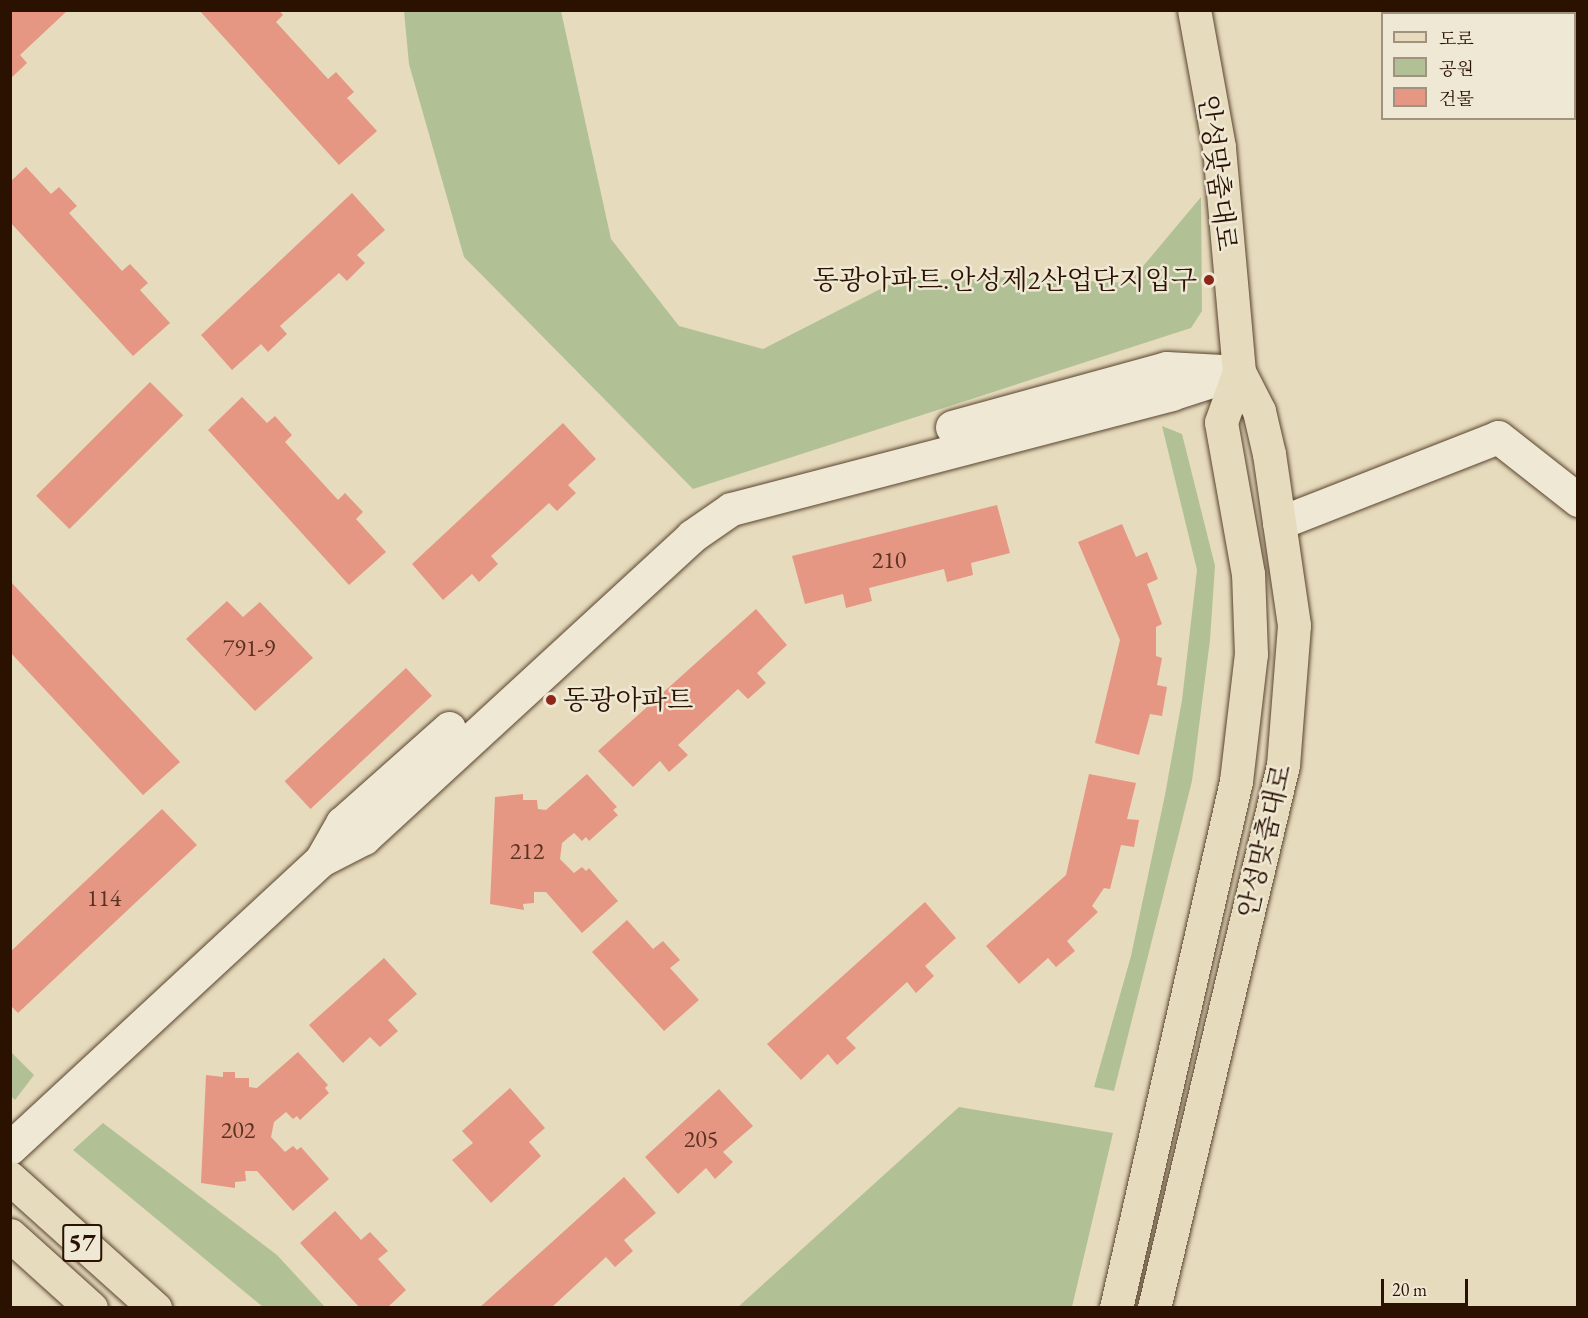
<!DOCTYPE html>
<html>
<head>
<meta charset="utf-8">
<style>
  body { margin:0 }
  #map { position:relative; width:1588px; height:1318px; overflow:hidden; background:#e7dbbd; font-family:"EB Garamond","Noto Serif KR",serif }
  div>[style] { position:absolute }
  .green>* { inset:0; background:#b1c195 }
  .building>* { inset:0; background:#e59783; transform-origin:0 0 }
  .roads { filter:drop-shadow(0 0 2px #59442f) drop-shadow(0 0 2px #59442f) }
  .minor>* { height:33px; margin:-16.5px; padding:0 16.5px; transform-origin:16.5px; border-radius:16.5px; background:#efe8d4 }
  .major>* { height:33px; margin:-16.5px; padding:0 16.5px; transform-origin:16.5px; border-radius:16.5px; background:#e7dbbd }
  .dots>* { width:16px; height:16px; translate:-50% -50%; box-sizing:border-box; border:3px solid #efe8d4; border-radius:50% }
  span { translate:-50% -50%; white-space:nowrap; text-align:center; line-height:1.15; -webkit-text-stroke:5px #efe8d4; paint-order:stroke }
  .number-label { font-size:24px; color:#593221 }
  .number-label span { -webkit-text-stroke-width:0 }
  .shield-label span { padding:2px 4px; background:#efe8d4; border:2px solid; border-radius:4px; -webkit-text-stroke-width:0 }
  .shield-label { font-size:26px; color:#2a1100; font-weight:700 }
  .street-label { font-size:27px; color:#2a1100 }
  .poi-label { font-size:27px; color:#2a1100 }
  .right { translate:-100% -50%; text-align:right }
  .left { translate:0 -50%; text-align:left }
  .frame { position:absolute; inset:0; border:12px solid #2a1100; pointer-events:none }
  .legend { position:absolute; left:1381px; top:12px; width:195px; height:108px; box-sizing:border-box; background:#efe8d4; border:2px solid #a0927f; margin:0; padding:8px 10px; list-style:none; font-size:18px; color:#2a1100 }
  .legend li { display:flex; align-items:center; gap:12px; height:30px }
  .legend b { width:30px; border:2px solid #a0927f }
  .scale { position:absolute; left:1381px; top:1279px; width:87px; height:27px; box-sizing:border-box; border:3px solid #2a1100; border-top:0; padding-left:8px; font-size:18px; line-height:21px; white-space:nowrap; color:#2a1100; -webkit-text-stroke:4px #efe8d4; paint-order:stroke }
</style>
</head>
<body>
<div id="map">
  <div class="green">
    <i style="clip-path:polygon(404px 11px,561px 11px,611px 239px,679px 326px,763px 349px,896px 281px,1010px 277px,1129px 283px,1201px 197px,1202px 311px,1191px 328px,693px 489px,464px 257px,409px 64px)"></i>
    <i style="clip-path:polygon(1162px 426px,1182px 434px,1215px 566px,1210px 640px,1192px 781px,1114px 1091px,1094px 1087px,1131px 956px,1165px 795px,1182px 700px,1197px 570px)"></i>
    <i style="clip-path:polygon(11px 1052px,34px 1075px,15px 1100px,11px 1096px)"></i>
    <i style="clip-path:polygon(959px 1107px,1113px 1133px,1072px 1307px,738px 1307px)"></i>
    <i style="clip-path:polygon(103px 1123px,277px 1255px,325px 1307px,263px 1307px,73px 1150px)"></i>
  </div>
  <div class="building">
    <i style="clip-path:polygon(10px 10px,68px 10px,20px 55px,27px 63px,10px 79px)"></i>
    <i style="clip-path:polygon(199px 10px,279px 10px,283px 15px,276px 22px,328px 79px,336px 72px,354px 92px,347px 98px,377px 131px,339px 165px)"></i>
    <i style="clip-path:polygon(26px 167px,51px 194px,59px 187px,77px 206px,69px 213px,122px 271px,130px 264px,148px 283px,140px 290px,170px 323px,133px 356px,10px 222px,10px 182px)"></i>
    <i style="clip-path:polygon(352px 193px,385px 230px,357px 255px,365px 263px,347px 281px,339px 273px,280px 326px,287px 334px,268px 352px,261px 344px,232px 370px,201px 335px)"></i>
    <i style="left:150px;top:382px;width:47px;height:161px;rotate:45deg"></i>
    <i style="clip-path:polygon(242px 397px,267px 423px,275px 416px,292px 435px,285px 442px,338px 500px,345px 493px,363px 512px,356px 519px,386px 552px,349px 585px,208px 430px)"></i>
    <i style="clip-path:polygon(563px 423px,596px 459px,568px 485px,576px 493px,557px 511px,549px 503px,491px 556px,498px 564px,479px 582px,472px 574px,443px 600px,412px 564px)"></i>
    <i style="clip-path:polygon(997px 505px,1010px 553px,971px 563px,973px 575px,947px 582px,944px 569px,869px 588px,872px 601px,846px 608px,843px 594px,805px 604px,792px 556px)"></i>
    <i style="clip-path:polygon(1122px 524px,1136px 557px,1147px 552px,1158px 579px,1147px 584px,1162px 624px,1156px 627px,1156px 656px,1162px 658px,1157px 685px,1167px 687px,1162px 716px,1150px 714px,1139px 755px,1095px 743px,1120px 640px,1078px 542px)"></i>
    <i style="clip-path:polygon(10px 581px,180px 762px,143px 795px,10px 652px)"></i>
    <i style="clip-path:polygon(227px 601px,243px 617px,260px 602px,313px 658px,255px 711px,186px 639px)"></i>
    <i style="clip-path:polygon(756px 609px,787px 645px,757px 673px,766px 683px,748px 699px,738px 689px,678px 745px,688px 755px,669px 772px,660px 761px,633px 787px,598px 751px)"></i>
    <i style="left:406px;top:668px;width:38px;height:166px;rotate:47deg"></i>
    <i style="clip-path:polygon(587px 774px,617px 807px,613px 810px,618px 815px,589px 841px,586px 837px,582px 841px,574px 833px,562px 843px,560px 859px,574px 873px,582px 867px,586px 871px,589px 868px,618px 901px,582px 933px,546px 892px,534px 892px,534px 903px,523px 904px,524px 910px,490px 904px,495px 797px,523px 794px,523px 800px,537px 800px,538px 809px,546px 810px)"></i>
    <i style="clip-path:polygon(1089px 774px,1136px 783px,1127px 819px,1139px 820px,1134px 847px,1121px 845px,1110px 889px,1104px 888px,1092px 906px,1098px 912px,1067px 941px,1075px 951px,1056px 967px,1048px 958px,1019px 984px,986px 946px,1066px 875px)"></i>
    <i style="clip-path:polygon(162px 809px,197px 845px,18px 1013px,10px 1005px,10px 952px)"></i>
    <i style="clip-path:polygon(925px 902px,956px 938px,925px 966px,934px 976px,916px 993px,907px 982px,846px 1038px,856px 1048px,837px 1065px,828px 1054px,801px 1080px,767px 1044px)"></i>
    <i style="clip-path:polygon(627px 920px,653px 949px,663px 941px,680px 960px,670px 968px,699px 1000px,664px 1031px,592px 952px)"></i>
    <i style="clip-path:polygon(384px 958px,417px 994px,388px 1020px,398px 1031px,380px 1047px,370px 1037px,343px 1063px,309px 1025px)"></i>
    <i style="clip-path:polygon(298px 1052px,328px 1085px,325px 1088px,329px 1093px,300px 1120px,297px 1116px,293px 1119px,286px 1112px,274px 1122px,271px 1137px,285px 1152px,293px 1146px,297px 1150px,301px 1147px,329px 1179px,293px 1211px,257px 1171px,245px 1171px,246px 1181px,235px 1182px,235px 1188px,201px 1183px,206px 1075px,223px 1077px,223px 1072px,235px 1072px,235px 1078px,249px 1078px,249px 1087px,257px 1088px)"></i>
    <i style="clip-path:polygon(510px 1088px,545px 1128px,529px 1142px,541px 1156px,491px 1203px,452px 1160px,473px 1143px,462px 1131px)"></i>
    <i style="clip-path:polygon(719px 1089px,753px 1126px,723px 1152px,733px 1162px,715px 1179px,706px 1168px,678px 1194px,645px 1157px)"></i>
    <i style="clip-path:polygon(624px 1177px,656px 1213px,624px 1240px,633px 1251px,615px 1267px,606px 1257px,551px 1308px,479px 1308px)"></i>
    <i style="clip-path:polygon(335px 1211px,361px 1240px,370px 1232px,388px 1251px,378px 1259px,406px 1290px,387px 1308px,360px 1308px,300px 1243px)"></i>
  </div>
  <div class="roads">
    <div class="minor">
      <i style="left:952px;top:427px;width:222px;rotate:-15.4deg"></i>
      <i style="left:1166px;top:368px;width:56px;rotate:3.1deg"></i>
      <i style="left:1279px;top:523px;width:235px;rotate:-21.4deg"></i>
      <i style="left:1498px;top:437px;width:102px;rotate:38.2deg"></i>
      <i style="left:321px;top:860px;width:43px;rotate:-60.4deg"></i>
      <i style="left:342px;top:823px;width:143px;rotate:-41.6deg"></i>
      <i style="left:10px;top:1148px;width:424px;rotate:-42.8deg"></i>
      <i style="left:321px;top:860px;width:48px;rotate:-27.1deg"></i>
      <i style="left:364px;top:838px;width:446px;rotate:-42.6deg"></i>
      <i style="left:692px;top:536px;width:47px;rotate:-34.7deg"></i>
      <i style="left:731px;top:509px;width:455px;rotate:-14.6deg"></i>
      <i style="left:1171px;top:394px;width:71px;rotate:-17.9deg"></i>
    </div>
    <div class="major">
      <i style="left:10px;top:1178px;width:195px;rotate:41.9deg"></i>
      <i style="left:10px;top:1235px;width:109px;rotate:42deg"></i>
      <i style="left:1116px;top:1308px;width:540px;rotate:-77.17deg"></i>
      <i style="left:1236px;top:781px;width:128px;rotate:-83.3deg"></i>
      <i style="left:1251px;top:654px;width:80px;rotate:-92.1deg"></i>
      <i style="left:1248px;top:574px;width:154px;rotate:-100.1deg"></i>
      <i style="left:1221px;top:422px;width:53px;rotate:-70.2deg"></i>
      <i style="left:1154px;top:1308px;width:558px;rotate:-76.64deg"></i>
      <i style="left:1283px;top:765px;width:140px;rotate:-85.5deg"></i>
      <i style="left:1294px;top:625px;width:173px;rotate:-98.3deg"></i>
      <i style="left:1269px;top:454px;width:44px;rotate:-103.1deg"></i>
      <i style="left:1259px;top:411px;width:44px;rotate:-117.1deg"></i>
      <i style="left:1239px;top:372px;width:226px;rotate:-95.1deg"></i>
      <i style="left:1219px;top:147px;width:139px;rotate:-100.3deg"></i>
    </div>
  </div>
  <div class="dots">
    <i style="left:1209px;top:280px;background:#8f2418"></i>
    <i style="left:551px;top:700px;background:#8f2418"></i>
  </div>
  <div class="number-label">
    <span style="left:889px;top:560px">210</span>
    <span style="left:249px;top:648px">791-9</span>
    <span style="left:527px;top:851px">212</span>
    <span style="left:104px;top:898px">114</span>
    <span style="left:238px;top:1130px">202</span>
    <span style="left:701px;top:1139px">205</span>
  </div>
  <div class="shield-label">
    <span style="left:82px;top:1243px">57</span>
  </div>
  <div class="street-label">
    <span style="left:1218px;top:173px;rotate:83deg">안성맞춤대로</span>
    <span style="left:1264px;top:841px;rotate:-77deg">안성맞춤대로</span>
  </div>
  <div class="poi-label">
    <span class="right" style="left:1197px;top:280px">동광아파트.안성제2산업단지입구</span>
    <span class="left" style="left:563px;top:700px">동광아파트</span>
  </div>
  <div class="frame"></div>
  <ul class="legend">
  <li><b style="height:8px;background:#e7dbbd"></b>도로</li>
  <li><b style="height:16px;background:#b1c195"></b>공원</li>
  <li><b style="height:16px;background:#e59783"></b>건물</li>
  </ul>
  <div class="scale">20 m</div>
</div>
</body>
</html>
